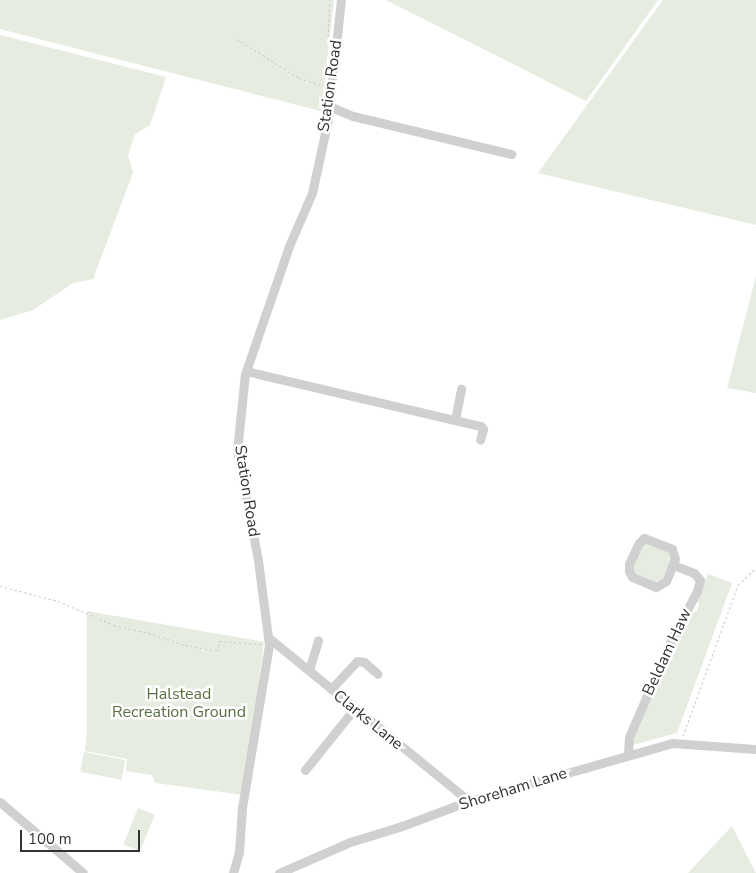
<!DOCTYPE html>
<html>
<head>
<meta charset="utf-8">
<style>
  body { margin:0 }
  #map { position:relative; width:756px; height:873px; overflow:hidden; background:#fff; font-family:"Nunito Sans",sans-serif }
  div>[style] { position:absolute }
  .green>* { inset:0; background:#e6ecdf; transform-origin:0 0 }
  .path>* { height:1px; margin-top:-0.5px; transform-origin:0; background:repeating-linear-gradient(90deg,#cdcdcd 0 2.5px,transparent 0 5px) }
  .minor>* { height:9px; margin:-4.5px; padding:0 4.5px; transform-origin:4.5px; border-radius:4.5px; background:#d0d0d0 }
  span { translate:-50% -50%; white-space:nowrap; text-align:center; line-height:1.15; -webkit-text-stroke:5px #fff; paint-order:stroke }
  .street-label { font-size:16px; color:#333 }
  .park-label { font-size:16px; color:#56703f }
  .scale { position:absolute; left:20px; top:830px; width:120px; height:22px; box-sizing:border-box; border:2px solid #333; border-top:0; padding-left:6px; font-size:15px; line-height:18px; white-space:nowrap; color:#333; -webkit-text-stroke:4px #fff; paint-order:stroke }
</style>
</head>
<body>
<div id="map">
  <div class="green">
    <i style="clip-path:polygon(0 0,334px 0,321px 111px,0 29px)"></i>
    <i style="clip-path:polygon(386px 0,658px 0,586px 101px)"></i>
    <i style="clip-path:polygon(663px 0,756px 0,756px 225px,538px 173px)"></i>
    <i style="clip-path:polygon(0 35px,166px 77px,150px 125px,135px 134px,128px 155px,133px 173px,93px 279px,73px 283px,33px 310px,0 320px)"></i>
    <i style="clip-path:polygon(756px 276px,756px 393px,727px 388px)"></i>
    <i style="clip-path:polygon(649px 542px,668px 550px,672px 560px,662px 579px,655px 582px,638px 575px,632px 570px,642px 544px)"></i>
    <i style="clip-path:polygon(708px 574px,732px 583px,677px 733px,629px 746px,685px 616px,697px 611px,699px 604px,697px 601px)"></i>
    <i style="clip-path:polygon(87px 611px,264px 642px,244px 795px,155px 783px,152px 775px,126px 771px,127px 759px,85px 751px,87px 731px)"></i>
    <i style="left:84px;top:752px;width:42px;height:20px;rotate:11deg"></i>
    <i style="left:138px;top:808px;width:18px;height:39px;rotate:22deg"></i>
    <i style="clip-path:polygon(732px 826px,756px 873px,688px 873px)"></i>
  </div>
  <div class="path">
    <i style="left:328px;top:36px;width:36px;rotate:-87deg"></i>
    <i style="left:237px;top:39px;width:73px;rotate:32.2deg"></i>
    <i style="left:299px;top:78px;width:25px;rotate:18deg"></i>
    <i style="left:0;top:586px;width:60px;rotate:14.5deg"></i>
    <i style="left:58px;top:601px;width:61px;rotate:23.2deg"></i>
    <i style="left:114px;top:625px;width:40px;rotate:13deg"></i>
    <i style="left:153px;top:634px;width:34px;rotate:19deg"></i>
    <i style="left:185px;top:645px;width:34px;rotate:10deg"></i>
    <i style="left:218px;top:651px;width:10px;rotate:-84deg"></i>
    <i style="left:219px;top:641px;width:42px;rotate:4.1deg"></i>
    <i style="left:683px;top:736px;width:161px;rotate:-70deg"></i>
    <i style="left:738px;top:585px;width:25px;rotate:-43deg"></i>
  </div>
  <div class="minor">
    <i style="left:329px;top:106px;width:26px;rotate:23deg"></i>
    <i style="left:353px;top:116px;width:163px;rotate:13.5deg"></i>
    <i style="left:246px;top:371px;width:241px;rotate:13.2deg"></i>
    <i style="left:481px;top:426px;width:4px;rotate:56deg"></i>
    <i style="left:483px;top:429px;width:11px;rotate:105deg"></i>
    <i style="left:455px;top:420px;width:32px;rotate:-79deg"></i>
    <i style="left:644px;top:538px;width:30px;rotate:21deg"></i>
    <i style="left:672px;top:549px;width:10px;rotate:73deg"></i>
    <i style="left:675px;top:559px;width:24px;rotate:112deg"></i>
    <i style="left:666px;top:581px;width:12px;rotate:149deg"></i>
    <i style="left:656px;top:587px;width:26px;rotate:-157deg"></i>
    <i style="left:632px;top:577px;width:7px;rotate:-117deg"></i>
    <i style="left:629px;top:571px;width:7px;rotate:-90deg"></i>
    <i style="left:629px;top:564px;width:23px;rotate:-65deg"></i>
    <i style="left:639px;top:543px;width:7px;rotate:-45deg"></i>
    <i style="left:269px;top:638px;width:258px;rotate:39.2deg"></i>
    <i style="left:309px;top:670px;width:31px;rotate:-73deg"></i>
    <i style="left:331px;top:689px;width:38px;rotate:-47deg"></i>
    <i style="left:357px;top:661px;width:7px;rotate:8deg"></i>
    <i style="left:364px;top:662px;width:18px;rotate:41deg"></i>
    <i style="left:628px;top:755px;width:18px;rotate:-87deg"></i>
    <i style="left:629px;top:737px;width:106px;rotate:-66.6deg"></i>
    <i style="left:671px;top:640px;width:55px;rotate:-62deg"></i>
    <i style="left:697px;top:591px;width:11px;rotate:-75deg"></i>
    <i style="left:700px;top:580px;width:9px;rotate:-131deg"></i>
    <i style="left:694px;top:573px;width:22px;rotate:-159deg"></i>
    <i style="left:305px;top:770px;width:78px;rotate:-51.2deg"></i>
    <i style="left:0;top:802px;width:109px;rotate:40.5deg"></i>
    <i style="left:233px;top:873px;width:22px;rotate:-74deg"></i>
    <i style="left:239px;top:852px;width:44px;rotate:-86.1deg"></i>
    <i style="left:242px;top:808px;width:165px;rotate:-80.6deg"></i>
    <i style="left:269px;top:645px;width:86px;rotate:-97.4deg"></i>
    <i style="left:258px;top:560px;width:111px;rotate:-100.9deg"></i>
    <i style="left:237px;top:451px;width:77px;rotate:-84.1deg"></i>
    <i style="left:245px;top:374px;width:135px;rotate:-71deg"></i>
    <i style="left:289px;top:246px;width:58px;rotate:-66.5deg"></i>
    <i style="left:312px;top:193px;width:76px;rotate:-77.8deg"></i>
    <i style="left:328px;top:119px;width:120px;rotate:-83.8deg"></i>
    <i style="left:279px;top:873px;width:77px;rotate:-23.6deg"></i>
    <i style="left:350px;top:842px;width:54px;rotate:-17.1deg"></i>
    <i style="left:402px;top:826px;width:72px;rotate:-20.5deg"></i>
    <i style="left:469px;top:801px;width:211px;rotate:-15.9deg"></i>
    <i style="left:672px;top:743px;width:84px;rotate:4.1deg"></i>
  </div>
  <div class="street-label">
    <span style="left:330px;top:86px;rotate:-82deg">Station Road</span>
    <span style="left:247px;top:491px;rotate:81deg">Station Road</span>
    <span style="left:667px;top:652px;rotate:-65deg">Beldam Haw</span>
    <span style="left:368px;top:720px;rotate:39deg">Clarks Lane</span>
    <span style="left:513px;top:789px;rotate:-17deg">Shoreham Lane</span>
  </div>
  <div class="park-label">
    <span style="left:179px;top:703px">Halstead<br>Recreation Ground</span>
  </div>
  <div class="scale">100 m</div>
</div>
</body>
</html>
